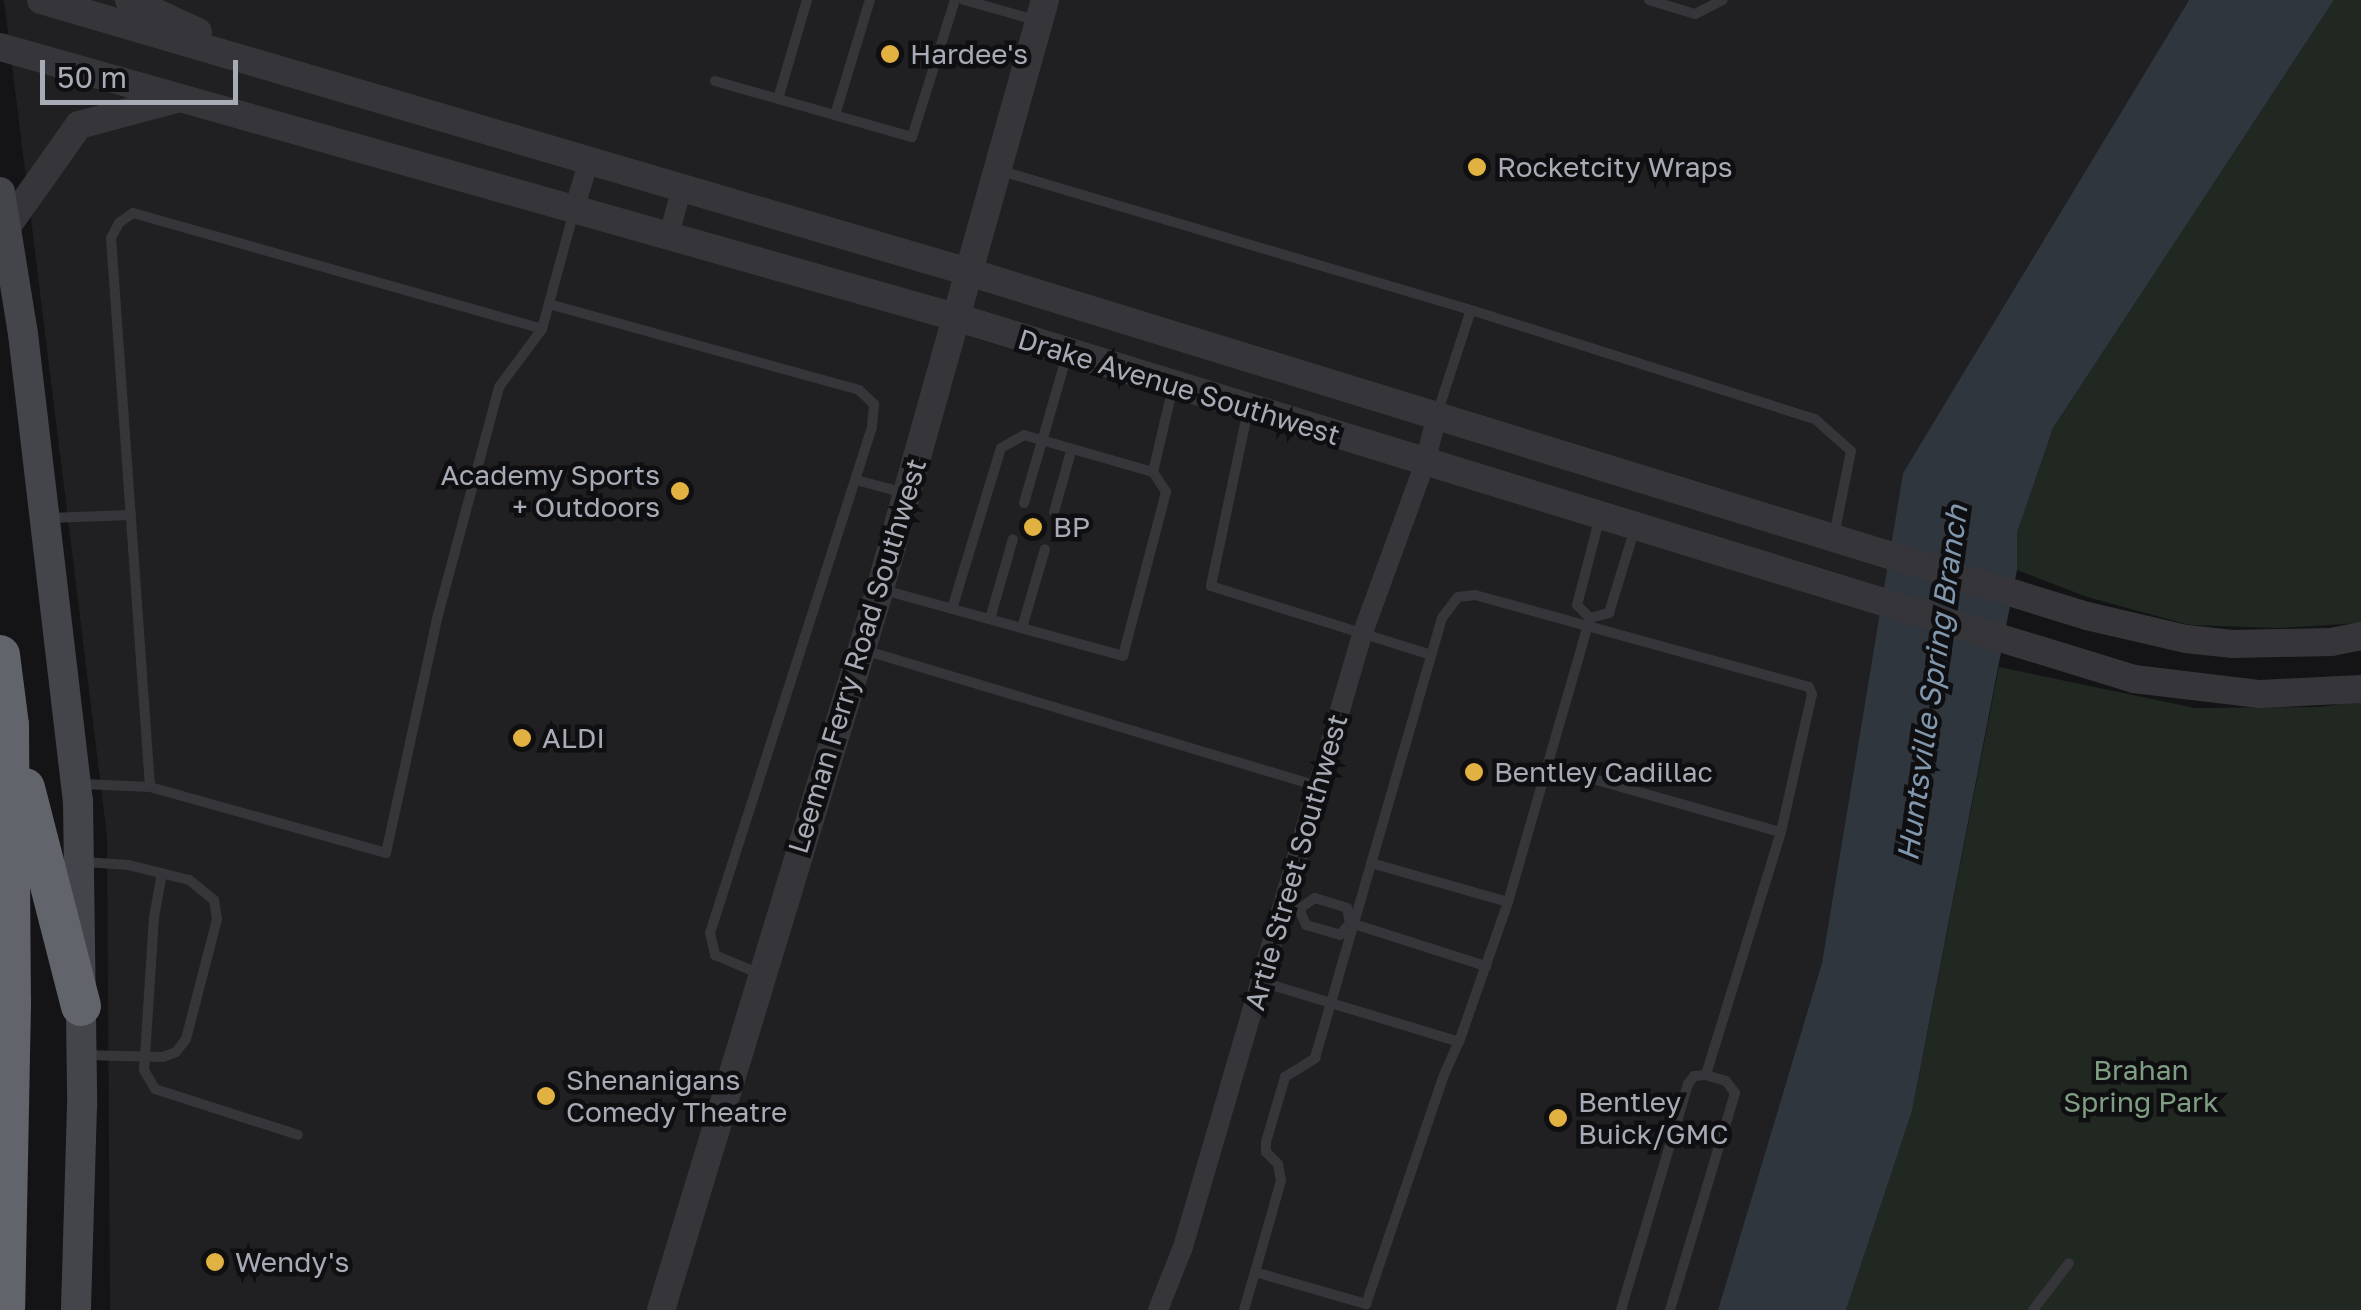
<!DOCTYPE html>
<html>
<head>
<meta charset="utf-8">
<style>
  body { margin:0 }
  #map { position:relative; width:2361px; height:1310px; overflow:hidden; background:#141416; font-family:"Golos Text",sans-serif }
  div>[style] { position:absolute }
  .built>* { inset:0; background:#202023 }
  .green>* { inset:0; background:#212822 }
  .water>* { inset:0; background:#2f363d }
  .service>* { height:10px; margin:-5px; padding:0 5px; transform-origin:5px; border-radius:5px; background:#36363a }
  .minor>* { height:20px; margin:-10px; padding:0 10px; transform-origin:10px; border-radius:10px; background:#36363a }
  .tertiary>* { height:28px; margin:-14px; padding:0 14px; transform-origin:14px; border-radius:14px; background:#36363a }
  .secondary>* { height:30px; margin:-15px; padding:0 15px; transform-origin:15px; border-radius:15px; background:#44454a }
  .motorway>* { height:40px; margin:-20px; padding:0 20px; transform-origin:20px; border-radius:20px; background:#62646b }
  .dots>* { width:28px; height:28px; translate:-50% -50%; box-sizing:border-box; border:5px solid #0f0f11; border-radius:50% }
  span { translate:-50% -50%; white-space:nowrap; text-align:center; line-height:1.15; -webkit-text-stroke:9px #0f0f11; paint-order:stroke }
  .poi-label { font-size:28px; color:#a7abb5 }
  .left { translate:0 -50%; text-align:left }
  .right { translate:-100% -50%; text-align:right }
  .street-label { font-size:28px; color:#a7abb5 }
  .park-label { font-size:28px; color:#809e83 }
  .water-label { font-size:30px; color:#8197ad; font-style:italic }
  .scale { position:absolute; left:40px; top:60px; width:198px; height:45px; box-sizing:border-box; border:5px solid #a7abb5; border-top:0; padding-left:12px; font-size:30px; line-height:35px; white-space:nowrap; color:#a7abb5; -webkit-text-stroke:8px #0f0f11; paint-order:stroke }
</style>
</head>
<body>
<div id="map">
  <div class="built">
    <i style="clip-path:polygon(4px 0,2189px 0,1903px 473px,1822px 963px,1718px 1310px,110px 1310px,107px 836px)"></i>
  </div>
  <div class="green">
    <i style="clip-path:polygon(2334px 0,2361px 0,2361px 623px,2279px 628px,2190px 625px,2087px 597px,2017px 570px,2017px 533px,2053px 428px)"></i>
    <i style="clip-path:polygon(1999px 667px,2195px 708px,2321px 707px,2361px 701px,2361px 1310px,1846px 1310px,1912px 1111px)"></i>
  </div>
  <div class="water">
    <i style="clip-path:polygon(2189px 0,2334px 0,2053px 428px,2017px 533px,2017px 570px,1912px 1111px,1846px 1310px,1718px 1310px,1822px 963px,1903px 473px)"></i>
  </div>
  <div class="service">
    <i style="left:964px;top:0;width:74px;rotate:15.7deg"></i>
    <i style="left:1649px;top:0;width:48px;rotate:16.9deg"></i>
    <i style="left:1695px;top:14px;width:31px;rotate:-27deg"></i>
    <i style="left:715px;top:81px;width:205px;rotate:15.9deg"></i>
    <i style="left:912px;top:137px;width:144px;rotate:-72.6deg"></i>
    <i style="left:778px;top:99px;width:103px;rotate:-73.7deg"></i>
    <i style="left:835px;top:115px;width:120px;rotate:-73.1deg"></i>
    <i style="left:998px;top:170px;width:493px;rotate:16.5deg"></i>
    <i style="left:1471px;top:310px;width:361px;rotate:17.6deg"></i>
    <i style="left:1815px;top:419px;width:48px;rotate:41.6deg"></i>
    <i style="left:1851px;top:451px;width:86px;rotate:101.4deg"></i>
    <i style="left:549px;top:304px;width:322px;rotate:15.5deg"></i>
    <i style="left:859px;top:390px;width:21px;rotate:43deg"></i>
    <i style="left:874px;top:404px;width:23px;rotate:95deg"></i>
    <i style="left:872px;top:427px;width:531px;rotate:107.75deg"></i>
    <i style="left:710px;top:933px;width:23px;rotate:77deg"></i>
    <i style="left:715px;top:955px;width:49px;rotate:22.9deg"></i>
    <i style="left:1248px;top:410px;width:180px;rotate:101.9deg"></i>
    <i style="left:1211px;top:586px;width:231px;rotate:17.4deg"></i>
    <i style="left:1437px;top:414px;width:109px;rotate:-71.9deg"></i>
    <i style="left:856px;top:480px;width:51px;rotate:14.9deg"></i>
    <i style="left:1024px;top:503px;width:154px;rotate:-73.8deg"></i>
    <i style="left:1054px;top:512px;width:66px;rotate:-74.3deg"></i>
    <i style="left:48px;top:518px;width:83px;rotate:-2.1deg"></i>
    <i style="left:880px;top:589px;width:252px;rotate:15.4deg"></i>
    <i style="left:1123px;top:656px;width:170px;rotate:-75.3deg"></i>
    <i style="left:1166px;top:492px;width:24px;rotate:-123deg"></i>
    <i style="left:1153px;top:472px;width:87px;rotate:-76.8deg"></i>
    <i style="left:952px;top:609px;width:168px;rotate:-73.1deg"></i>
    <i style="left:1001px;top:448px;width:26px;rotate:-29deg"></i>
    <i style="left:1024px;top:435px;width:134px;rotate:16deg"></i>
    <i style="left:1590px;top:618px;width:20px;rotate:-15deg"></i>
    <i style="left:1609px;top:613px;width:89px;rotate:-73deg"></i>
    <i style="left:1590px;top:618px;width:18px;rotate:-135deg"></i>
    <i style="left:1577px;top:605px;width:91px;rotate:-75.4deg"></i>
    <i style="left:990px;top:619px;width:83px;rotate:-74deg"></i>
    <i style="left:1022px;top:628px;width:82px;rotate:-73.8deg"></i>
    <i style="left:864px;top:650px;width:474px;rotate:16.7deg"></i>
    <i style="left:1547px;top:766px;width:243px;rotate:15.8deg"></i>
    <i style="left:82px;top:784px;width:68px;rotate:2.5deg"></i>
    <i style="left:150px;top:787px;width:245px;rotate:15.6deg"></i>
    <i style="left:386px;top:853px;width:244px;rotate:-77.7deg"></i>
    <i style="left:438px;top:615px;width:236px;rotate:-75deg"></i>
    <i style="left:499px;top:387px;width:72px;rotate:-53.4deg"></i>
    <i style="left:542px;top:329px;width:122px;rotate:-74.8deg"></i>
    <i style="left:150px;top:787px;width:550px;rotate:-94.06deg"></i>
    <i style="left:111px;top:238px;width:17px;rotate:-62deg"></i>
    <i style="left:119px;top:223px;width:17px;rotate:-36deg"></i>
    <i style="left:133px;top:213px;width:425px;rotate:15.8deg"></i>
    <i style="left:1371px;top:863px;width:142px;rotate:15.9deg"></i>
    <i style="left:162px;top:873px;width:45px;rotate:100.3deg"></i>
    <i style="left:154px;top:917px;width:153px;rotate:93.7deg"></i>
    <i style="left:144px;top:1070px;width:22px;rotate:60deg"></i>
    <i style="left:155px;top:1089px;width:150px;rotate:17.8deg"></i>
    <i style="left:1299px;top:909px;width:19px;rotate:-35deg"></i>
    <i style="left:1315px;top:898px;width:34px;rotate:17deg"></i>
    <i style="left:1347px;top:908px;width:15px;rotate:79deg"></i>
    <i style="left:1299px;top:909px;width:17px;rotate:66deg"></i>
    <i style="left:1306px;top:925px;width:35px;rotate:16deg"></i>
    <i style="left:1340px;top:935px;width:16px;rotate:-50deg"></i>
    <i style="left:1351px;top:923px;width:142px;rotate:17.7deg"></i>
    <i style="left:1262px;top:982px;width:206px;rotate:16.9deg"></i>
    <i style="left:1459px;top:1042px;width:148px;rotate:-70.7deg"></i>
    <i style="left:1508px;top:902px;width:296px;rotate:-73.9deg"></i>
    <i style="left:83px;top:1055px;width:80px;rotate:1.4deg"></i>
    <i style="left:163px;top:1057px;width:14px;rotate:-21deg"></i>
    <i style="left:176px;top:1052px;width:16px;rotate:-52deg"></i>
    <i style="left:186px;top:1039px;width:124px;rotate:-75.5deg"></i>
    <i style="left:217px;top:919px;width:19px;rotate:-99deg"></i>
    <i style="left:214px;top:900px;width:32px;rotate:-141deg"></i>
    <i style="left:189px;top:880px;width:63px;rotate:-166.2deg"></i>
    <i style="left:128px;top:865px;width:43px;rotate:-176deg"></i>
    <i style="left:1255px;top:1272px;width:95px;rotate:-74.1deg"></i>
    <i style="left:1281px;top:1181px;width:17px;rotate:-100deg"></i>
    <i style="left:1278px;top:1164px;width:17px;rotate:-135deg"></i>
    <i style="left:1266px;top:1152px;width:10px;rotate:-90deg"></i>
    <i style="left:1266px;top:1142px;width:68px;rotate:-73.7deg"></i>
    <i style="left:1285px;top:1077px;width:36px;rotate:-32deg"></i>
    <i style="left:1315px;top:1058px;width:458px;rotate:-73.9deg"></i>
    <i style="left:1442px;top:618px;width:26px;rotate:-53deg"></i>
    <i style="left:1458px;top:597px;width:17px;rotate:-7deg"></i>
    <i style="left:1475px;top:595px;width:346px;rotate:15.4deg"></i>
    <i style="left:1809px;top:687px;width:8px;rotate:67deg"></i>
    <i style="left:1812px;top:694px;width:141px;rotate:102.7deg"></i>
    <i style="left:1781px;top:832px;width:254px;rotate:107.2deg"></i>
    <i style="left:1706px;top:1075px;width:21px;rotate:17deg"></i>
    <i style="left:1726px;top:1081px;width:15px;rotate:53deg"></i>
    <i style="left:1735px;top:1093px;width:227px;rotate:106.7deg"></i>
    <i style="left:1244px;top:1310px;width:40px;rotate:-74deg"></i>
    <i style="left:1255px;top:1272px;width:116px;rotate:16.1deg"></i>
    <i style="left:1366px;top:1304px;width:242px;rotate:-71.2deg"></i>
    <i style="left:1444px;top:1075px;width:36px;rotate:-66deg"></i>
    <i style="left:1621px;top:1310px;width:236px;rotate:-73.5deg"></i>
    <i style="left:1688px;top:1084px;width:10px;rotate:-53deg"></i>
    <i style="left:1694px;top:1076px;width:12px;rotate:-5deg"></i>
    <i style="left:2033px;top:1310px;width:59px;rotate:-52.5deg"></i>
  </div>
  <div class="minor">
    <i style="left:574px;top:210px;width:52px;rotate:-73.3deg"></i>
    <i style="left:669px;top:235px;width:50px;rotate:-74.8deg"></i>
    <i style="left:1158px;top:1310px;width:68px;rotate:-68.4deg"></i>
    <i style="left:1183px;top:1247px;width:638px;rotate:-73.7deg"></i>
    <i style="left:1362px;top:635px;width:183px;rotate:-69.9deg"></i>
    <i style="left:1425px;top:463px;width:49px;rotate:-76deg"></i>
  </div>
  <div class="tertiary">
    <i style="left:41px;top:0;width:970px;rotate:16.34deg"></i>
    <i style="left:972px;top:273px;width:1167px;rotate:17.1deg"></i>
    <i style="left:2087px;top:616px;width:102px;rotate:13.1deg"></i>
    <i style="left:2186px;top:639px;width:47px;rotate:6.1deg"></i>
    <i style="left:2233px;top:644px;width:98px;rotate:-1.2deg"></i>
    <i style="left:2331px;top:642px;width:31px;rotate:-11deg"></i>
    <i style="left:129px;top:0;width:76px;rotate:24.9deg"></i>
    <i style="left:0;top:47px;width:997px;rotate:15.78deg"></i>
    <i style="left:959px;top:318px;width:1229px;rotate:17.08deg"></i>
    <i style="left:2134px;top:679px;width:127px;rotate:6.8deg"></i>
    <i style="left:2260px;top:694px;width:101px;rotate:-2.8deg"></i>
    <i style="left:6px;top:228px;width:126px;rotate:-54.7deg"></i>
    <i style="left:79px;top:125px;width:101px;rotate:-14.9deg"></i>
    <i style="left:661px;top:1310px;width:754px;rotate:-73.1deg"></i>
    <i style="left:880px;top:589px;width:612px;rotate:-74.35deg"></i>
  </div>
  <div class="secondary">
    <i style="left:0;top:192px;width:144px;rotate:80.8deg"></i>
    <i style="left:23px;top:334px;width:470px;rotate:83.3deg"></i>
    <i style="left:78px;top:801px;width:305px;rotate:89.2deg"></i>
    <i style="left:82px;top:1106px;width:204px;rotate:91.7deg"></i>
  </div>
  <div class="motorway">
    <i style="left:0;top:655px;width:71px;rotate:82.7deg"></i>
    <i style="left:9px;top:725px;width:278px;rotate:89.6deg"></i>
    <i style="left:11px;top:1003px;width:307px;rotate:91.1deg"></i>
    <i style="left:25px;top:788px;width:225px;rotate:75.6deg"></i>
  </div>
  <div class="dots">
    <i style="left:890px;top:54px;background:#e1b241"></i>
    <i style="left:1477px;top:167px;background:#e1b241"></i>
    <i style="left:680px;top:491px;background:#e1b241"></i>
    <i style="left:1033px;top:527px;background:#e1b241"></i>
    <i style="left:522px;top:738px;background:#e1b241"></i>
    <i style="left:1474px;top:772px;background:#e1b241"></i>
    <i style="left:546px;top:1096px;background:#e1b241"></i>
    <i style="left:1558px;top:1118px;background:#e1b241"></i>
    <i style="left:215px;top:1262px;background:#e1b241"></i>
  </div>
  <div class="poi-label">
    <span class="left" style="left:910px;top:54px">Hardee's</span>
    <span class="left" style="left:1497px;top:167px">Rocketcity Wraps</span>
    <span class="right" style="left:660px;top:491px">Academy Sports<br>+ Outdoors</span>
    <span class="left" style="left:1053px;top:527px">BP</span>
    <span class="left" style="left:542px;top:738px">ALDI</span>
    <span class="left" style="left:1494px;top:772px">Bentley Cadillac</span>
    <span class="left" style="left:566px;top:1096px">Shenanigans<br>Comedy Theatre</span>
    <span class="left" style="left:1578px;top:1118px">Bentley<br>Buick/GMC</span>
    <span class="left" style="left:235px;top:1262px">Wendy's</span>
  </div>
  <div class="street-label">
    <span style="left:1179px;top:387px;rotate:17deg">Drake Avenue Southwest</span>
    <span style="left:857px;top:656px;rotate:-73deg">Leeman Ferry Road Southwest</span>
    <span style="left:1296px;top:862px;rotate:-74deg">Artie Street Southwest</span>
  </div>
  <div class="park-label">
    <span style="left:2141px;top:1086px">Brahan<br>Spring Park</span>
  </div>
  <div class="water-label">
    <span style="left:1932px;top:683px;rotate:-82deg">Huntsville Spring Branch</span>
  </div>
  <div class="scale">50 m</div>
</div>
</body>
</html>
